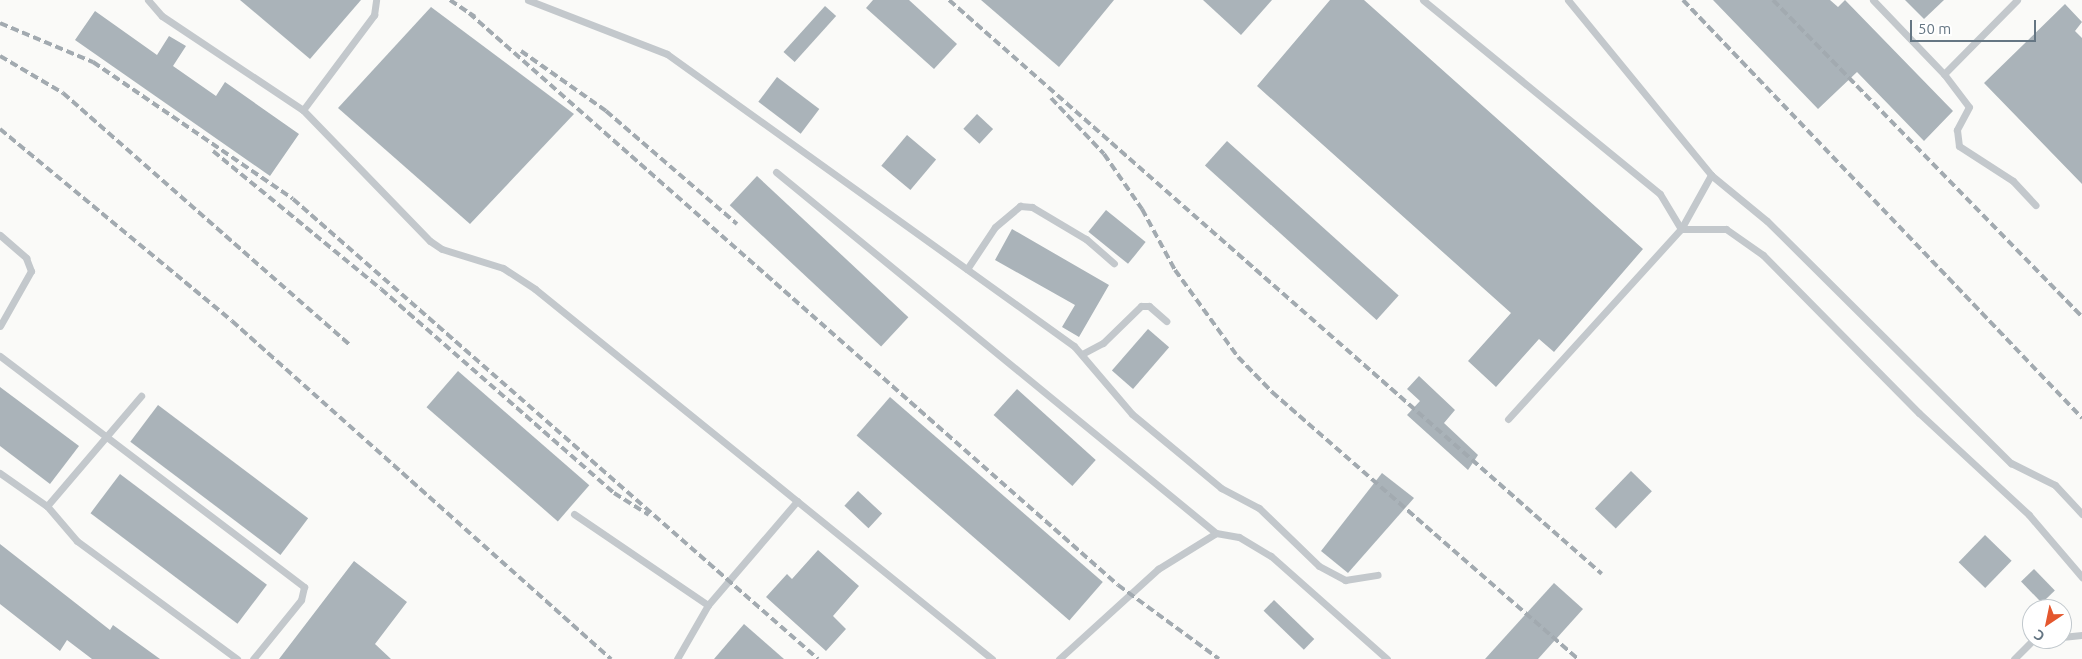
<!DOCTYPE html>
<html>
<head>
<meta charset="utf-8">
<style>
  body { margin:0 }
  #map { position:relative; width:2082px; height:659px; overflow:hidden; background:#fafaf8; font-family:Ubuntu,sans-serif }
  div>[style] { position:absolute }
  .building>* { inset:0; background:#aab3b9; transform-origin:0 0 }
  .lane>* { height:7px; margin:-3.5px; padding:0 3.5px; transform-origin:3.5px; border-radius:3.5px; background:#c3c8cc }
  .rail>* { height:4px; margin-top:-2px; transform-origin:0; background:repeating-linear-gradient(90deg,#a2aab0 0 8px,transparent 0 12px) }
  span { translate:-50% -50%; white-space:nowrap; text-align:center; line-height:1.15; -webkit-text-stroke:5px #fff; paint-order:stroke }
  .north { position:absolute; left:2022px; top:599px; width:50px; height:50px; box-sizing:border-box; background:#fff; border:1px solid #c1c8cd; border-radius:50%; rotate:214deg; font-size:14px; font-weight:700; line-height:20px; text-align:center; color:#657683 }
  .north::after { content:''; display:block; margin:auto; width:18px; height:22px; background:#e4572e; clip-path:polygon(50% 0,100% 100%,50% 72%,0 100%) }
  .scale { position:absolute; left:1910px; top:20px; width:126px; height:22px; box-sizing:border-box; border:2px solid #657683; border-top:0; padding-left:6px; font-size:15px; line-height:18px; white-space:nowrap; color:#657683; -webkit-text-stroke:4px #fff; paint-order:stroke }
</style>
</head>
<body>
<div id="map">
  <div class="building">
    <i style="clip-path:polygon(240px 0,361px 0,310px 59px)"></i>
    <i style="clip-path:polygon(873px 0,909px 0,957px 44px,934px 69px,866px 8px)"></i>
    <i style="clip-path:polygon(981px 0,1114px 0,1059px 67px)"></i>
    <i style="clip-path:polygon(1203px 0,1272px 0,1241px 35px)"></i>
    <i style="clip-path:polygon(1330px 0,1364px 0,1643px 249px,1554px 352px,1539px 339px,1496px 387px,1468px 361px,1511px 313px,1257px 86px)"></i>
    <i style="clip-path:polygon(1713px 0,1830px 0,1838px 7px,1845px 0,1953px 111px,1924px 141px,1857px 72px,1818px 109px)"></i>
    <i style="clip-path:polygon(1905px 0,1944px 0,1924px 19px)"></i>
    <i style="clip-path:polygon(2065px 4px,2082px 22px,2075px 31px,2082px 38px,2082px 184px,1984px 83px)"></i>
    <i style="left:825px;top:6px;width:15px;height:62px;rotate:42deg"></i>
    <i style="clip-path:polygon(431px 7px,574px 114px,470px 224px,338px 108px)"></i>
    <i style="clip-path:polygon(95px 11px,157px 55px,169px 36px,186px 46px,173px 66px,216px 96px,225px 82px,299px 134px,270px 176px,75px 40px)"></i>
    <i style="left:777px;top:77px;width:53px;height:31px;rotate:37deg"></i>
    <i style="left:977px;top:114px;width:22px;height:20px;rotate:43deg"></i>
    <i style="left:907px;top:135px;width:38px;height:40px;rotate:40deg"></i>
    <i style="left:1227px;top:141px;width:231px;height:33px;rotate:42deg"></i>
    <i style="left:757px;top:176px;width:207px;height:40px;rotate:43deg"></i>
    <i style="left:1106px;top:210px;width:51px;height:28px;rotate:39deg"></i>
    <i style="clip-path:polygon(1012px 229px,1109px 285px,1079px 337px,1062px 327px,1075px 305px,995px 260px)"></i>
    <i style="left:1148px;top:329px;width:28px;height:55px;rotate:41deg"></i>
    <i style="left:458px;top:371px;width:174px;height:48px;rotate:41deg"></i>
    <i style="clip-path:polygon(1419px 376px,1455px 410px,1444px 423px,1478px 455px,1468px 470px,1407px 415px,1420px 401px,1407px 389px)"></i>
    <i style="clip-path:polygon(0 387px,79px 446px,50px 484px,0 446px)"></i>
    <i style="left:1017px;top:389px;width:106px;height:35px;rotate:42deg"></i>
    <i style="left:890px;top:397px;width:282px;height:51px;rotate:41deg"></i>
    <i style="left:158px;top:405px;width:188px;height:46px;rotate:37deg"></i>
    <i style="left:1631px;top:471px;width:29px;height:52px;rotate:44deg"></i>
    <i style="clip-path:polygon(1382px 473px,1414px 498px,1348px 573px,1321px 551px)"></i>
    <i style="left:120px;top:474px;width:184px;height:49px;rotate:37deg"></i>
    <i style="left:858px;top:491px;width:33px;height:20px;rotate:43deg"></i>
    <i style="left:1985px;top:535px;width:37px;height:38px;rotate:44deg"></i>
    <i style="clip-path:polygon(0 544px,110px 630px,113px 625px,160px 659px,92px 659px,67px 640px,60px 651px,0 604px)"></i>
    <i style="clip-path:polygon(818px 550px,859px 586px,833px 616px,846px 629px,826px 651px,766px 597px,787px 574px,792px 579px)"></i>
    <i style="clip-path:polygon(354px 561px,407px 602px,375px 644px,391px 659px,279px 659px)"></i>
    <i style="left:2034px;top:569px;width:30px;height:18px;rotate:46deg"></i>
    <i style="clip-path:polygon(1554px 583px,1583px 609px,1538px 659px,1485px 659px)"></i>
    <i style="left:1274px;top:600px;width:56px;height:15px;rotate:44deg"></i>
    <i style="clip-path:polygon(744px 624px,784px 659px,714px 659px)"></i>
  </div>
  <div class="lane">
    <i style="left:148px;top:0;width:21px;rotate:49deg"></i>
    <i style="left:162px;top:16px;width:169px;rotate:33.7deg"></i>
    <i style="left:303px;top:110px;width:182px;rotate:45.9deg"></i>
    <i style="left:430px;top:241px;width:14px;rotate:34deg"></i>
    <i style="left:442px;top:249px;width:64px;rotate:17.3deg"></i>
    <i style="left:503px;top:268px;width:38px;rotate:33deg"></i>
    <i style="left:535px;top:289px;width:588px;rotate:38.99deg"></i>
    <i style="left:528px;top:0;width:149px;rotate:21.2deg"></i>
    <i style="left:667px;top:54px;width:501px;rotate:35.66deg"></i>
    <i style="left:1074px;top:346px;width:89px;rotate:49.5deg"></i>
    <i style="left:1132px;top:414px;width:116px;rotate:39.7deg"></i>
    <i style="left:1221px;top:488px;width:43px;rotate:27.8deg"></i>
    <i style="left:1259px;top:508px;width:83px;rotate:44deg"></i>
    <i style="left:1319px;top:566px;width:30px;rotate:28deg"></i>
    <i style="left:1345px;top:580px;width:33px;rotate:-9deg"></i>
    <i style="left:1423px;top:0;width:306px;rotate:39.3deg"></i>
    <i style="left:1660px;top:194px;width:41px;rotate:59deg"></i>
    <i style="left:1681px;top:229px;width:45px"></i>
    <i style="left:1726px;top:229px;width:45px;rotate:35.1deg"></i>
    <i style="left:1763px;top:255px;width:222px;rotate:45.4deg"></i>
    <i style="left:1919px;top:413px;width:150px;rotate:42.8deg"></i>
    <i style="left:2029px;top:515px;width:82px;rotate:49.5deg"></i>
    <i style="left:1568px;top:0;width:226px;rotate:50.7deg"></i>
    <i style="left:1711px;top:175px;width:72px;rotate:39.4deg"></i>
    <i style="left:1767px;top:221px;width:344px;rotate:44.8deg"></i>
    <i style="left:2011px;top:463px;width:49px;rotate:26.6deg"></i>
    <i style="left:2055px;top:485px;width:40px;rotate:47deg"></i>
    <i style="left:1873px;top:0;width:103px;rotate:46.2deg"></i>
    <i style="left:1944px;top:74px;width:104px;rotate:-45.4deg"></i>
    <i style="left:1944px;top:74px;width:41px;rotate:52.9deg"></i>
    <i style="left:1969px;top:107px;width:26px;rotate:118deg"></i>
    <i style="left:1957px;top:130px;width:16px;rotate:83deg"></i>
    <i style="left:1959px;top:146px;width:64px;rotate:32.9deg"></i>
    <i style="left:2013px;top:181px;width:33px;rotate:47deg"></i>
    <i style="left:303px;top:110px;width:119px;rotate:-53.2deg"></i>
    <i style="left:374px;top:15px;width:15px;rotate:-82deg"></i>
    <i style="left:776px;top:172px;width:569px;rotate:39.37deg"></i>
    <i style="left:0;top:235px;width:35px;rotate:41deg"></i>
    <i style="left:26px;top:258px;width:14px;rotate:69deg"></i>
    <i style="left:31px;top:271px;width:63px;rotate:119.4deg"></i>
    <i style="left:967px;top:269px;width:50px;rotate:-56.3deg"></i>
    <i style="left:995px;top:227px;width:33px;rotate:-40deg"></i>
    <i style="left:1020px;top:206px;width:12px;rotate:5deg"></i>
    <i style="left:1032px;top:207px;width:63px;rotate:30.7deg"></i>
    <i style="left:1086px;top:239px;width:37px;rotate:41deg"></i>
    <i style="left:1082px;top:354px;width:24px;rotate:-28deg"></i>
    <i style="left:1103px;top:343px;width:53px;rotate:-44.2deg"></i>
    <i style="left:1141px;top:306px;width:8px"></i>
    <i style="left:1149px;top:306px;width:23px;rotate:41deg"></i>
    <i style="left:0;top:356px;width:382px;rotate:37.2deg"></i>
    <i style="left:304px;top:587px;width:13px;rotate:103deg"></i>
    <i style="left:301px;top:600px;width:76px;rotate:129.1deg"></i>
    <i style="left:1508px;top:419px;width:257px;rotate:-47.7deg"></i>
    <i style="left:1681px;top:229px;width:62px;rotate:-60.9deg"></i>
    <i style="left:0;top:473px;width:57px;rotate:35.1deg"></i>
    <i style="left:47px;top:506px;width:46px;rotate:49.4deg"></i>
    <i style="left:77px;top:541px;width:199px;rotate:36.4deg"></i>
    <i style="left:47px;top:506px;width:145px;rotate:-49.5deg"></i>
    <i style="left:574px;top:514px;width:162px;rotate:34.2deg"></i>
    <i style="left:708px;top:605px;width:62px;rotate:119.9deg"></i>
    <i style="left:708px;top:605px;width:137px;rotate:-49.4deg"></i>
    <i style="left:2062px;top:637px;width:20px;rotate:-6deg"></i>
    <i style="left:1059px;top:659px;width:134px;rotate:-42.3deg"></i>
    <i style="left:1158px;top:569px;width:68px;rotate:-31.8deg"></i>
    <i style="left:1216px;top:533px;width:23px;rotate:10deg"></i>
    <i style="left:1239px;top:537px;width:37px;rotate:31deg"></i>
    <i style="left:1271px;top:556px;width:155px;rotate:41.6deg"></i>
    <i style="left:2014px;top:659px;width:25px;rotate:-45deg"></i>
    <i style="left:2032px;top:641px;width:17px;rotate:-7deg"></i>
  </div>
  <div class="rail">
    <i style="left:450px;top:0;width:30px;rotate:34deg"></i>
    <i style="left:949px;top:0;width:869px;rotate:41.32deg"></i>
    <i style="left:1683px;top:0;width:578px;rotate:46.33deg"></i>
    <i style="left:1773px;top:0;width:443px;rotate:45.7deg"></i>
    <i style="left:469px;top:13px;width:865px;rotate:41.39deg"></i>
    <i style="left:1118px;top:585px;width:125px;rotate:36.2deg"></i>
    <i style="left:0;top:23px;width:101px;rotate:22.8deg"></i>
    <i style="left:93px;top:62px;width:242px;rotate:34.4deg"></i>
    <i style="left:293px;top:199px;width:698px;rotate:41.22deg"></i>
    <i style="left:521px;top:51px;width:104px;rotate:35.2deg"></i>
    <i style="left:606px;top:111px;width:173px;rotate:40.8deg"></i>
    <i style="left:0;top:56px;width:73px;rotate:30.4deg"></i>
    <i style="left:63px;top:93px;width:382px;rotate:41.3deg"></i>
    <i style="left:1051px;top:98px;width:77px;rotate:46.6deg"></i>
    <i style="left:1104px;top:154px;width:67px;rotate:55.4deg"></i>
    <i style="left:1142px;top:209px;width:69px;rotate:61.6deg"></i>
    <i style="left:1175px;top:270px;width:107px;rotate:54.1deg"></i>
    <i style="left:1238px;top:357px;width:49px;rotate:45.8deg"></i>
    <i style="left:1272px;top:392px;width:406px;rotate:41.1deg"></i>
    <i style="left:0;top:129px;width:301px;rotate:39.6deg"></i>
    <i style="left:232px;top:321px;width:508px;rotate:41.73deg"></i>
    <i style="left:213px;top:151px;width:217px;rotate:39.4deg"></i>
    <i style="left:381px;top:289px;width:310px;rotate:41.2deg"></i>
    <i style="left:614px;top:493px;width:41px;rotate:32.2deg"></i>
  </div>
  <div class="north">С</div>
  <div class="scale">50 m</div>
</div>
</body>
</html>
